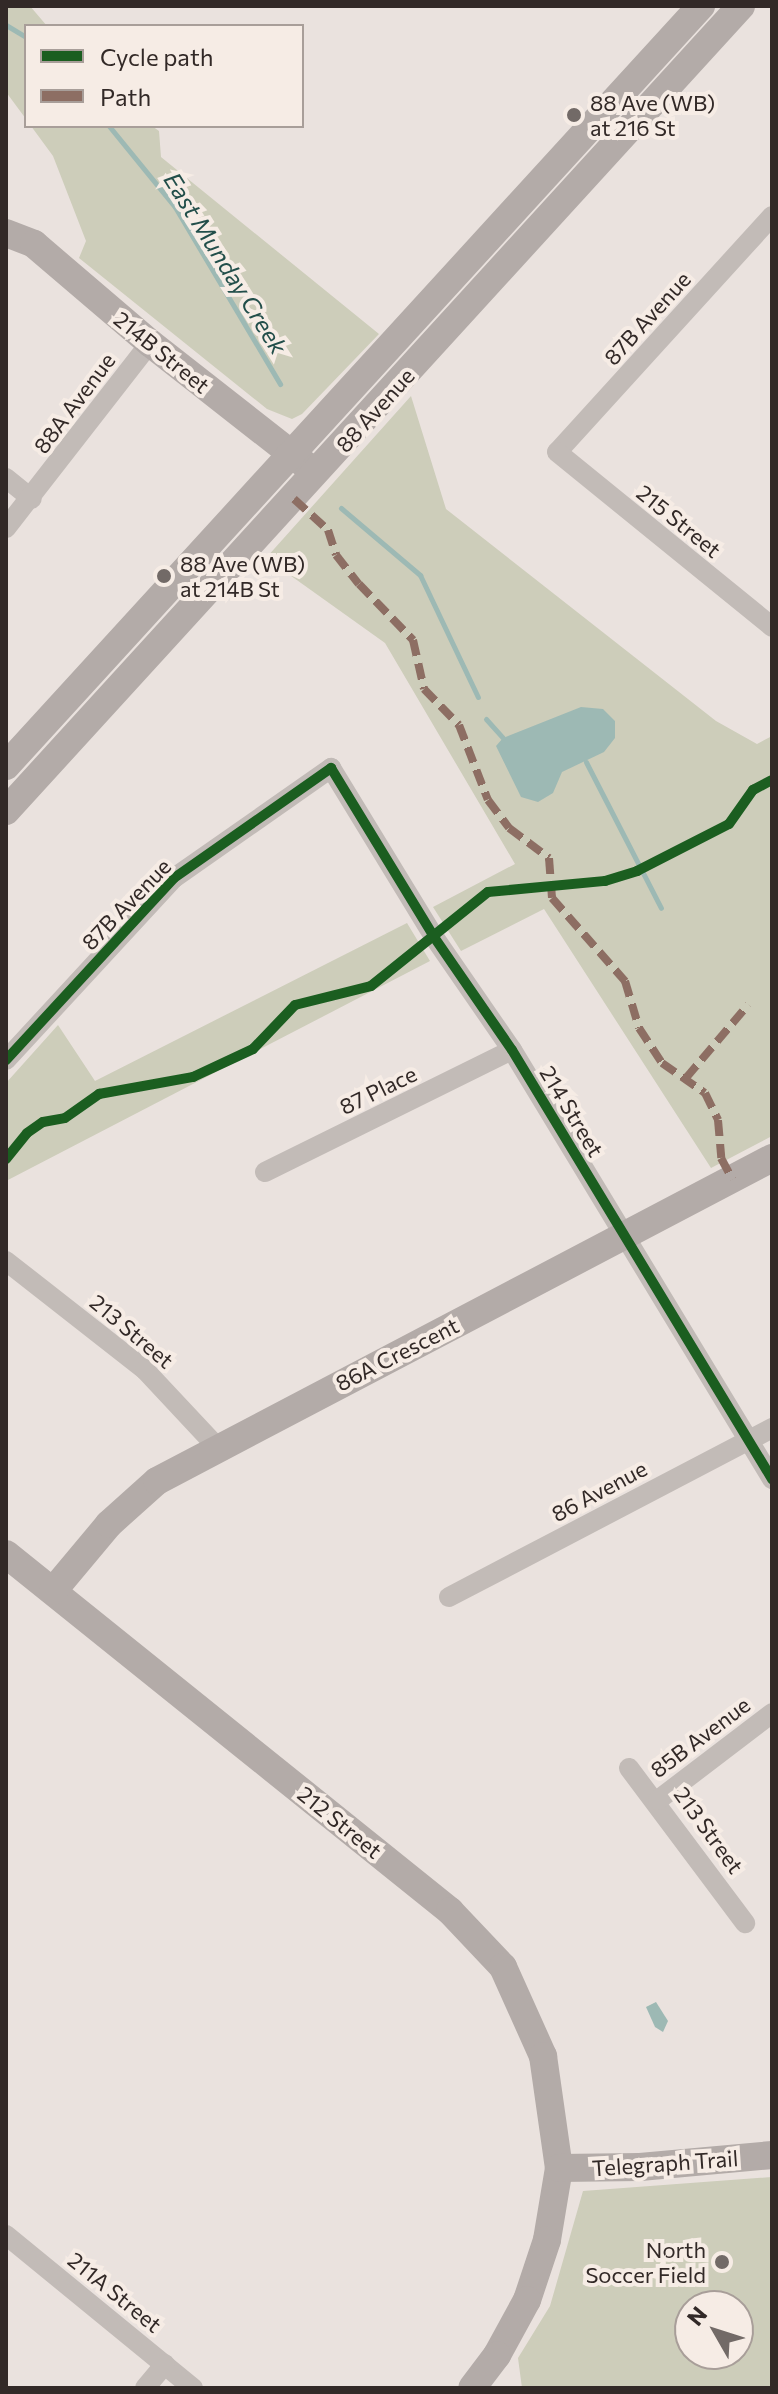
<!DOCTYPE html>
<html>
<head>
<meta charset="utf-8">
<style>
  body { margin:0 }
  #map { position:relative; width:778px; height:2394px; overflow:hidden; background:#eae2de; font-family:Commissioner,sans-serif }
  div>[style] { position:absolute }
  .green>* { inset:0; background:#cdcdba }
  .water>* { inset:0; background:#9db9b4 }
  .stream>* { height:5px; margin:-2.5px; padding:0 2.5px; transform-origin:2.5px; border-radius:2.5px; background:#9db9b4 }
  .street>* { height:20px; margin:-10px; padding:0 10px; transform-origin:10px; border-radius:10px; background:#c2bbb7 }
  .secondary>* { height:28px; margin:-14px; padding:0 14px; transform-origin:14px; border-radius:14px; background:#b3aba8 }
  .quiet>* { height:8px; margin-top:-4px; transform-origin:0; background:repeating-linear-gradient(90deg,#8d6e63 0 16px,transparent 0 24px) }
  .cycleway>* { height:10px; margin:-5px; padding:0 5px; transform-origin:5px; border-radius:5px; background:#1b5e20 }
  .dots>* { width:22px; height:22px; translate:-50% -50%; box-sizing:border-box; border:4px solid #f6ece5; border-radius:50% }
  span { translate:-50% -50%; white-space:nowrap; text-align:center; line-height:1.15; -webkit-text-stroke:8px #f6ece5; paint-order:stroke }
  .poi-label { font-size:22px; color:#322927 }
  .left { translate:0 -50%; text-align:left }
  .right { translate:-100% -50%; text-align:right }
  .street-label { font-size:22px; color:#322927 }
  .water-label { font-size:24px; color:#224e4a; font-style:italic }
  .frame { position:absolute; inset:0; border:8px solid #322927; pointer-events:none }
  .legend { position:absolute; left:24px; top:24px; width:280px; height:104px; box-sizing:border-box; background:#f6ece5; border:2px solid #a89e99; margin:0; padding:10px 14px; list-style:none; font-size:24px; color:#322927 }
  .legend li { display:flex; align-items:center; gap:16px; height:40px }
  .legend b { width:40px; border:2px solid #a89e99 }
  .north { position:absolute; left:674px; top:2290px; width:80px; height:80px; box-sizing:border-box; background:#f6ece5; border:2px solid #a89e99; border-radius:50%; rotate:309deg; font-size:22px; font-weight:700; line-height:32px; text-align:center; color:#322927 }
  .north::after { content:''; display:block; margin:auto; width:28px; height:36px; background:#726a67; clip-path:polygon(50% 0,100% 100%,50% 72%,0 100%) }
</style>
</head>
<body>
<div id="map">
  <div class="green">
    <i style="clip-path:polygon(6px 6px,30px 6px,47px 26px,26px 26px,26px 119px,6px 92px)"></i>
    <i style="clip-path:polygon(31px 126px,152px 126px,159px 131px,161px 157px,379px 334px,302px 414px,292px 419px,267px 409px,79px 258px,86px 241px,53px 156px)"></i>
    <i style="clip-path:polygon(411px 396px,446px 509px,716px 721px,757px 744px,772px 736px,772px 1136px,711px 1168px,544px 909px,461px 951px,433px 907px,515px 864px,385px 643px,266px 558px)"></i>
    <i style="clip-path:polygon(407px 923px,430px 961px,6px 1181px,6px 1083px,58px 1025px,95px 1081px)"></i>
    <i style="clip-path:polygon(evenodd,772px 2177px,772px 2388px,522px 2388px,518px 2358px,550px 2306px,583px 2191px,772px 2177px,738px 2306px,738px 2354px,690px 2354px,690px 2306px,738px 2306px)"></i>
  </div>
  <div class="water">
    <i style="clip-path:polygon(581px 707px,603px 709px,615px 721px,615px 738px,604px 752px,562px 772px,553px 793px,538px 802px,521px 797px,496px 746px,503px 738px)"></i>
    <i style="clip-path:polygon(656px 2002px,668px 2021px,663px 2032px,655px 2027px,646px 2007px)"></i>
  </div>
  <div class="stream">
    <i style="left:6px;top:25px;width:23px;rotate:31deg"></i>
    <i style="left:109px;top:126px;width:104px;rotate:50.8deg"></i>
    <i style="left:175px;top:207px;width:206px;rotate:59.3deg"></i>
    <i style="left:341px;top:508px;width:104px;rotate:40.3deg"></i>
    <i style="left:420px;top:575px;width:135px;rotate:64.6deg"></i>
    <i style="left:486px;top:719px;width:25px;rotate:48deg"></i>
    <i style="left:586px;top:762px;width:164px;rotate:62.8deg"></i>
  </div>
  <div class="street">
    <i style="left:772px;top:216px;width:319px;rotate:132.3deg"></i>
    <i style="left:557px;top:452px;width:277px;rotate:39.1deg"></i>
    <i style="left:6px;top:478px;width:33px;rotate:39deg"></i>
    <i style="left:6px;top:528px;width:234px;rotate:-52.1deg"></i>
    <i style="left:6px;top:1060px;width:248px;rotate:-47.3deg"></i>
    <i style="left:174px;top:878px;width:192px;rotate:-35deg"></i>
    <i style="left:331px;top:768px;width:198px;rotate:58.6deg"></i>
    <i style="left:434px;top:937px;width:137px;rotate:55.4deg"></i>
    <i style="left:512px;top:1050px;width:502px;rotate:58.78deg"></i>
    <i style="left:265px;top:1172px;width:275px;rotate:-26.3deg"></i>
    <i style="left:6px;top:1261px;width:177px;rotate:38.1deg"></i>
    <i style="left:145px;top:1370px;width:107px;rotate:46.9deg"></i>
    <i style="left:449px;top:1597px;width:365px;rotate:-27.6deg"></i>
    <i style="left:629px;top:1768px;width:194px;rotate:53.2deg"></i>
    <i style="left:658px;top:1800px;width:143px;rotate:-37.3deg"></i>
    <i style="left:6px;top:2235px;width:242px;rotate:39.3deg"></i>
    <i style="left:145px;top:2388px;width:31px;rotate:-50deg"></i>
  </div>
  <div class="secondary">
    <i style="left:6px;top:233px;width:30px;rotate:21deg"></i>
    <i style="left:34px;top:244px;width:153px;rotate:40.5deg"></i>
    <i style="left:150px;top:343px;width:199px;rotate:38.1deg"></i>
    <i style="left:6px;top:766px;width:1030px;rotate:-47.56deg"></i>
    <i style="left:6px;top:811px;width:1090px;rotate:-47.6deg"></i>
    <i style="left:6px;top:1554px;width:570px;rotate:38.8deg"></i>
    <i style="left:450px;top:1911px;width:77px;rotate:46.6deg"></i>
    <i style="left:503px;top:1967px;width:98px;rotate:65.8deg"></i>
    <i style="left:543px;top:2056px;width:113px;rotate:81.9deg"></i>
    <i style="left:559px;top:2168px;width:73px;rotate:99.5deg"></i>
    <i style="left:547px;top:2240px;width:63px;rotate:108.4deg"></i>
    <i style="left:527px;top:2300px;width:63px;rotate:118.6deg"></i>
    <i style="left:497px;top:2355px;width:41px;rotate:127.1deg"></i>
    <i style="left:53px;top:1591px;width:87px;rotate:-50.1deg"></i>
    <i style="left:109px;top:1524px;width:64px;rotate:-41.9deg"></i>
    <i style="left:157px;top:1481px;width:695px;rotate:-27.71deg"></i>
    <i style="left:559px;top:2168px;width:81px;rotate:-0.7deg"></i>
    <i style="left:640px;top:2167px;width:133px;rotate:-5.2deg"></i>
  </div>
  <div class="quiet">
    <i style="left:294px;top:499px;width:46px;rotate:42.4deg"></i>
    <i style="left:328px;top:530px;width:26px;rotate:72deg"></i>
    <i style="left:336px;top:555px;width:37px;rotate:52deg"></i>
    <i style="left:359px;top:584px;width:78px;rotate:46deg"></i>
    <i style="left:413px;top:640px;width:50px;rotate:77.3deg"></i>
    <i style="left:424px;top:689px;width:50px;rotate:45.8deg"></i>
    <i style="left:459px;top:725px;width:80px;rotate:68.9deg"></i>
    <i style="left:488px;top:800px;width:35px;rotate:53deg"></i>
    <i style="left:509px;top:828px;width:50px;rotate:36.9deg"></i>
    <i style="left:549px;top:858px;width:40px;rotate:85.7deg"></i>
    <i style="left:552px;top:898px;width:111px;rotate:48.7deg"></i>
    <i style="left:625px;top:981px;width:49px;rotate:73.4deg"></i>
    <i style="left:639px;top:1028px;width:42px;rotate:56.7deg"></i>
    <i style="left:662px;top:1063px;width:52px;rotate:34.9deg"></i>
    <i style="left:705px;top:1093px;width:30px;rotate:64deg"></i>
    <i style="left:718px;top:1120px;width:38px;rotate:85deg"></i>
    <i style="left:721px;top:1158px;width:24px;rotate:62deg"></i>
    <i style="left:686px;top:1078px;width:96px;rotate:-49.7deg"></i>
  </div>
  <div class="cycleway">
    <i style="left:6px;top:1060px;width:248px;rotate:-47.3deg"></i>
    <i style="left:174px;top:878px;width:192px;rotate:-35deg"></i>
    <i style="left:331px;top:768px;width:198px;rotate:58.6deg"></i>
    <i style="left:434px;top:937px;width:137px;rotate:55.4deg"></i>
    <i style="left:512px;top:1050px;width:502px;rotate:58.78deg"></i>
    <i style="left:6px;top:1159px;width:33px;rotate:-51deg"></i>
    <i style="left:27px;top:1133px;width:19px;rotate:-35deg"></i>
    <i style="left:43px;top:1122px;width:22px;rotate:-10deg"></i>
    <i style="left:65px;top:1118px;width:42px;rotate:-35.2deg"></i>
    <i style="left:99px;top:1094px;width:96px;rotate:-10.3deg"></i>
    <i style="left:193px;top:1077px;width:66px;rotate:-25deg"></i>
    <i style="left:253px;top:1049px;width:61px;rotate:-46.3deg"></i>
    <i style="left:295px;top:1005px;width:78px;rotate:-14deg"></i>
    <i style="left:371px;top:986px;width:150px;rotate:-38.8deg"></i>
    <i style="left:488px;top:892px;width:118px;rotate:-5.4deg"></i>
    <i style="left:605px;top:881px;width:34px;rotate:-17deg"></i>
    <i style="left:637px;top:871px;width:103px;rotate:-27.1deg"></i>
    <i style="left:729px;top:824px;width:42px;rotate:-54.8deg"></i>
    <i style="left:753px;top:790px;width:21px;rotate:-28deg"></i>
  </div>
  <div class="dots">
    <i style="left:574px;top:115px;background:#726a67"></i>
    <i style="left:164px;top:576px;background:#726a67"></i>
    <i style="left:722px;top:2262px;background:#726a67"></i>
  </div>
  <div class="poi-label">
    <span class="left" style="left:590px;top:115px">88 Ave (WB)<br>at 216 St</span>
    <span class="left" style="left:180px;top:576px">88 Ave (WB)<br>at 214B St</span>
    <span class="right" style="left:706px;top:2262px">North<br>Soccer Field</span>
  </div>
  <div class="street-label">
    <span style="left:647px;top:318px;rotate:-48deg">87B Avenue</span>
    <span style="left:162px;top:352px;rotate:39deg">214B Street</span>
    <span style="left:74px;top:403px;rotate:-53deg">88A Avenue</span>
    <span style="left:375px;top:410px;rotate:-48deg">88 Avenue</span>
    <span style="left:679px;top:521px;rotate:39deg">215 Street</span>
    <span style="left:126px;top:904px;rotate:-46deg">87B Avenue</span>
    <span style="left:378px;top:1090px;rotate:-26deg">87 Place</span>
    <span style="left:572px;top:1111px;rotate:59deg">214 Street</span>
    <span style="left:132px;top:1331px;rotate:40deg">213 Street</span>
    <span style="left:397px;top:1354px;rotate:-27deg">86A Crescent</span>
    <span style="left:599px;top:1491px;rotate:-28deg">86 Avenue</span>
    <span style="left:700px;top:1737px;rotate:-37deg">85B Avenue</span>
    <span style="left:340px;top:1822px;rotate:39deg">212 Street</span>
    <span style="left:709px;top:1830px;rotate:54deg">213 Street</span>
    <span style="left:665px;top:2163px;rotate:-4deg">Telegraph Trail</span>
    <span style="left:115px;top:2292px;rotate:39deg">211A Street</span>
  </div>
  <div class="water-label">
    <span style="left:226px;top:263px;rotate:58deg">East Munday Creek</span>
  </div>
  <div class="frame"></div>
  <ul class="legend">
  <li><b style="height:10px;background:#1b5e20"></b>Cycle path</li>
  <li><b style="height:10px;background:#8d6e63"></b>Path</li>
  </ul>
  <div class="north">N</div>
</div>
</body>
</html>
